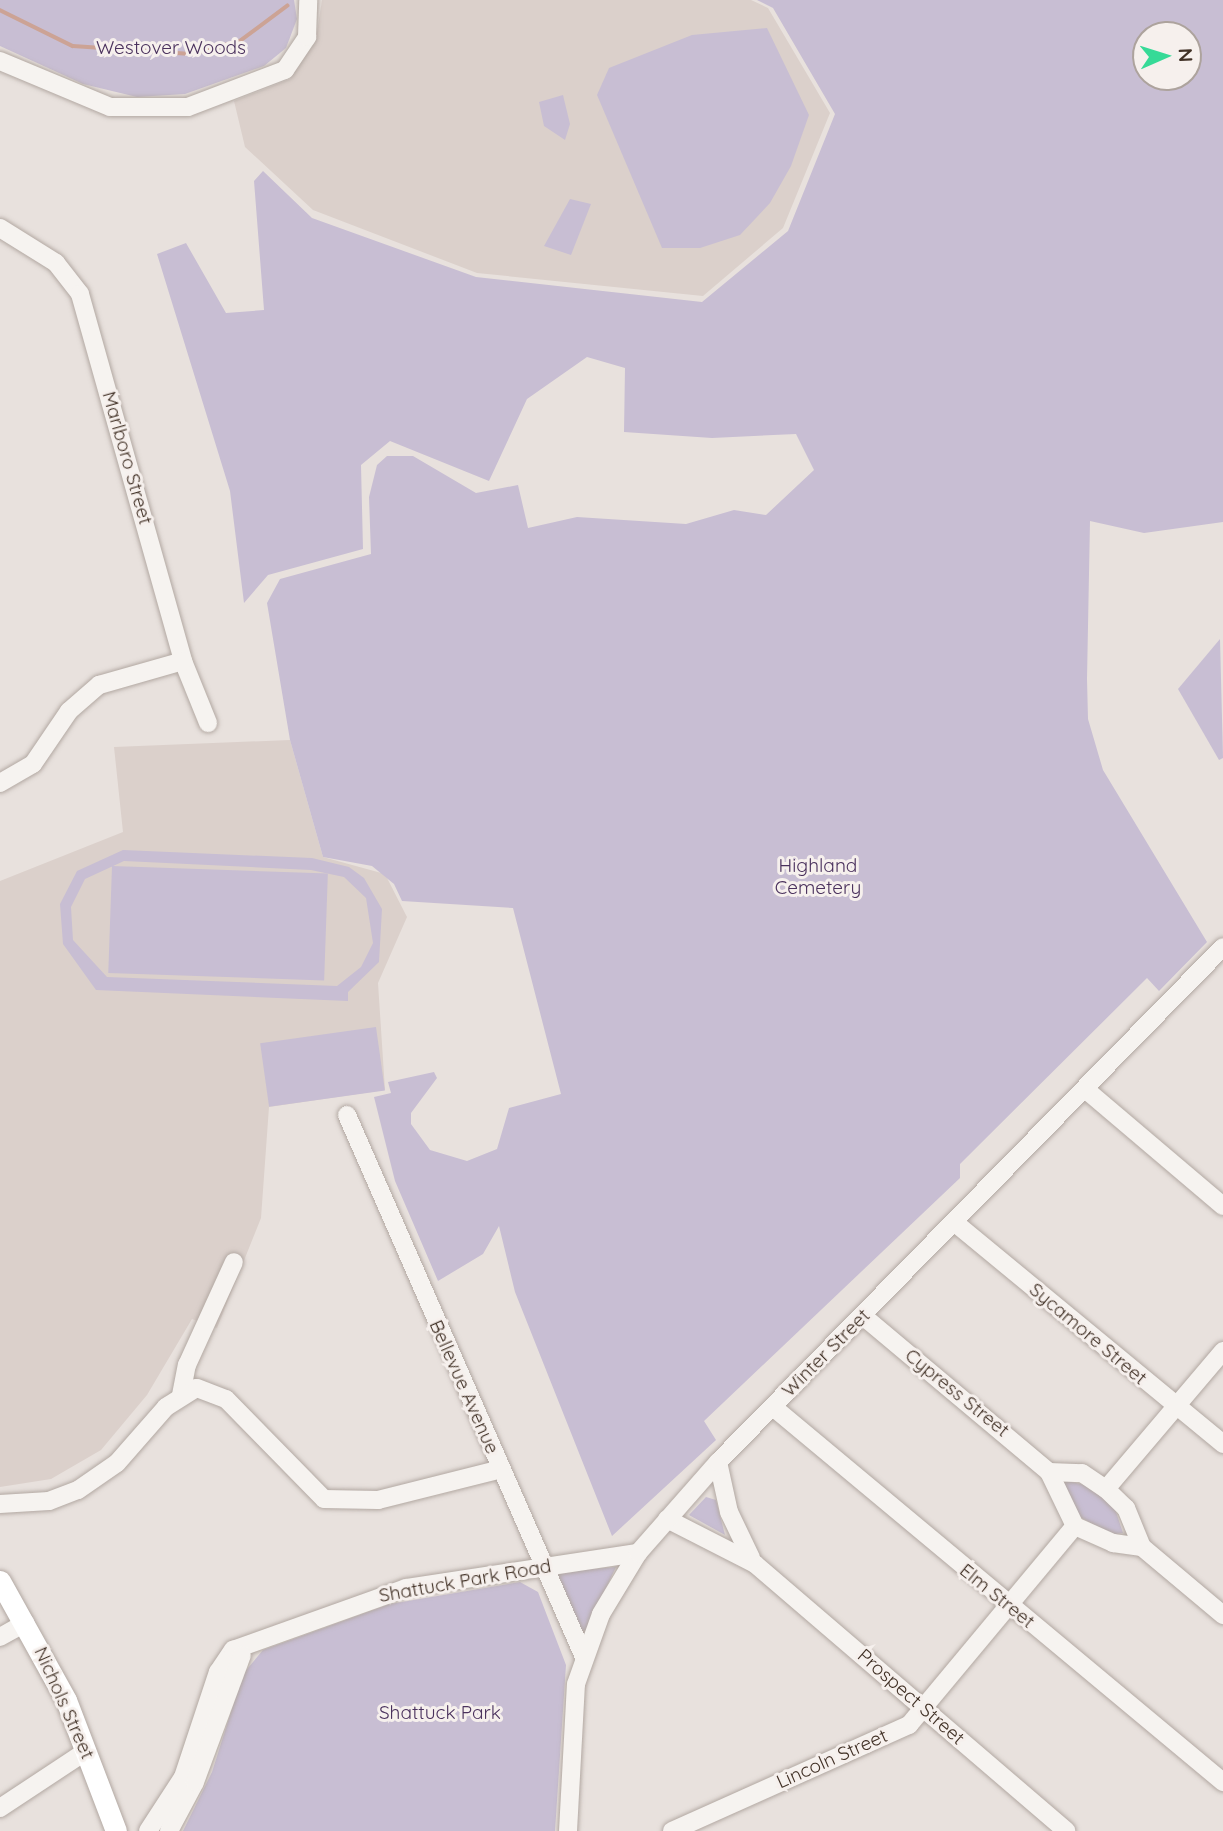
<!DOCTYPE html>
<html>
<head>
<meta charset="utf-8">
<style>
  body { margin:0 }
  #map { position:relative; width:1223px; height:1831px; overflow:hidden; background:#e8e1dd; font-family:Quicksand,sans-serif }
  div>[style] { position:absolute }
  .built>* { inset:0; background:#dbd0cb }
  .green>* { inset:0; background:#c8bed3; transform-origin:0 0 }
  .stream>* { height:3.5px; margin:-1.75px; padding:0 1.75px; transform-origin:1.75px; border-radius:1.75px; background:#cca395 }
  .roads { filter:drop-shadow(0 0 2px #b2a8a2) drop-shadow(0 0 2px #b2a8a2) }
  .minor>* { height:18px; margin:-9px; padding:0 9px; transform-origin:9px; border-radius:9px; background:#f6f3f0 }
  .major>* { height:21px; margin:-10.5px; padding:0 10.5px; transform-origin:10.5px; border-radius:10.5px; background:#fff }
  span { translate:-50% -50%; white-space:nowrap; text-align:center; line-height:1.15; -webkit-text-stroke:6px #f6f0ed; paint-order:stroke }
  .park-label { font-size:19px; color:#4a315d }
  .street-label { font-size:19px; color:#403025 }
  .north { position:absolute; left:1132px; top:21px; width:70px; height:70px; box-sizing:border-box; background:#f6f0ed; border:2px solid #ada39d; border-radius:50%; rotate:87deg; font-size:19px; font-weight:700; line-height:28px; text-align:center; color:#403025 }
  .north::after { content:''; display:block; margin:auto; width:24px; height:32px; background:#36da97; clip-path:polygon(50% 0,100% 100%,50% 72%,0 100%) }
</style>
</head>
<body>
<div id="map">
  <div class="built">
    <i style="clip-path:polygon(322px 0,751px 0,768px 8px,830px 113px,783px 228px,703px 296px,477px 273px,313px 210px,245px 147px,234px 101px,290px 79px,316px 39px)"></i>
    <i style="clip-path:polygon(290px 740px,323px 857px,385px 874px,407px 917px,378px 983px,385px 1090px,269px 1107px,261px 1218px,217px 1328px,192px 1319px,147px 1395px,101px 1450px,51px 1479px,0 1487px,0 881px,123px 832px,114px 747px)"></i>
  </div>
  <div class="green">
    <i style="clip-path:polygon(0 0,294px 0,297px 19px,286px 48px,264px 66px,185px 94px,137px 97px,83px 84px,0 46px)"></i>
    <i style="clip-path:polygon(evenodd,757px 0,1223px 0,1223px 522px,1144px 533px,1090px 521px,1087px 679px,1088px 719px,1103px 770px,1207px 942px,1159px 991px,1147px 978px,960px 1164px,960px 1178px,704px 1421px,716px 1440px,612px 1536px,515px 1292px,499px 1226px,483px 1254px,438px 1281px,395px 1181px,374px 1097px,391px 1093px,388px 1082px,434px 1072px,437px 1078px,411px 1113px,411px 1124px,430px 1150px,467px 1161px,497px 1149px,509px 1108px,561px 1094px,513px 908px,402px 901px,394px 884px,372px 866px,323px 857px,290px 740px,267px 603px,280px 579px,371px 554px,369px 497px,377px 465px,387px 456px,413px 456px,476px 493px,518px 485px,528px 528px,577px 517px,686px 524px,734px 510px,766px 515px,814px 470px,796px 434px,712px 438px,624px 432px,625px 368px,587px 357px,527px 399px,489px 481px,390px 441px,361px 465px,363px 549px,268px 575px,244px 603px,230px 491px,157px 254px,186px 243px,226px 313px,264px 310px,254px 181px,263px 171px,312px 218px,476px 277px,702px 302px,788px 231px,835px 114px,773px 8px,757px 0,1146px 35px,1188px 35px,1188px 77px,1146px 77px,1146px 35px)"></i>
    <i style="clip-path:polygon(767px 28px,809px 115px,791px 166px,770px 203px,740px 235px,700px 248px,662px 248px,597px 95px,609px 68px,692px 35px)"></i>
    <i style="clip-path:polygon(563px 95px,570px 124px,565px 140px,544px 126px,539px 102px)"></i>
    <i style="clip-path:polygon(570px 199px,591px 204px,571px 255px,544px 246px)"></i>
    <i style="clip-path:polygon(1220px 639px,1223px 758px,1219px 760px,1178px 689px)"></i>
    <i style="clip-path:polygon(evenodd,123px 850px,312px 858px,349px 867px,364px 878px,382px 909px,379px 962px,348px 992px,348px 1001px,96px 990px,63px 944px,60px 904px,77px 871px,123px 850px,124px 861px,311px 870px,344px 877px,366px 898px,373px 943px,361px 967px,337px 986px,107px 977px,73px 940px,71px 907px,85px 879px,124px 861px)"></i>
    <i style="left:112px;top:866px;width:216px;height:107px;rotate:2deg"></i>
    <i style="left:376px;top:1027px;width:64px;height:117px;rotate:82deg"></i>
    <i style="clip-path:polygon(1059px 1479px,1089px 1486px,1114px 1506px,1123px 1533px,1110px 1535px,1079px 1516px)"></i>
    <i style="clip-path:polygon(706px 1497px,716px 1500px,725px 1535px,689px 1515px)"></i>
    <i style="clip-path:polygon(616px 1567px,586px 1630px,581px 1631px,557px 1572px)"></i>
    <i style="clip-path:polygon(520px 1582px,538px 1592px,566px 1665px,555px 1831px,183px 1831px,212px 1772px,243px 1674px,263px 1650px,390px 1604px)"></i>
  </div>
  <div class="stream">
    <i style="left:0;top:10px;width:81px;rotate:26.3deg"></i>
    <i style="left:73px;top:46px;width:118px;rotate:3.9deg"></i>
    <i style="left:191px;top:54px;width:51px;rotate:-14.9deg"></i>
    <i style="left:240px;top:41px;width:59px;rotate:-36.7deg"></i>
  </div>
  <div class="roads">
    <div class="minor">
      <i style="left:0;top:61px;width:119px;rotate:22.7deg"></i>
      <i style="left:110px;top:107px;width:78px"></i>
      <i style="left:188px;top:107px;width:104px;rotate:-20.9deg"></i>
      <i style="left:285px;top:70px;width:40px;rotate:-56deg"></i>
      <i style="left:307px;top:37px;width:37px;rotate:-88deg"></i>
      <i style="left:0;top:228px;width:66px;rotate:32deg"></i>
      <i style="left:56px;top:263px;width:39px;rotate:52deg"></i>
      <i style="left:80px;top:294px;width:381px;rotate:74.3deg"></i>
      <i style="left:183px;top:661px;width:67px;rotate:68deg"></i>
      <i style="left:0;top:783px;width:38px;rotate:-30deg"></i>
      <i style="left:33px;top:764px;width:64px;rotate:-55.8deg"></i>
      <i style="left:69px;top:711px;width:40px;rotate:-41deg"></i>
      <i style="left:99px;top:685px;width:87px;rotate:-15.9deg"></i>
      <i style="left:1085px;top:1089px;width:181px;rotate:40.3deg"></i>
      <i style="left:347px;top:1115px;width:592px;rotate:66.38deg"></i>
      <i style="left:954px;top:1222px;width:349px;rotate:39.5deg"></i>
      <i style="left:863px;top:1316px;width:243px;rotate:40deg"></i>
      <i style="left:1049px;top:1472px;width:60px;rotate:64.3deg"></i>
      <i style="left:1075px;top:1526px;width:42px;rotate:24.1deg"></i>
      <i style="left:1113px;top:1543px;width:29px;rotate:8deg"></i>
      <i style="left:181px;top:1395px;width:31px;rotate:-79deg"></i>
      <i style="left:187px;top:1365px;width:113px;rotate:-65.5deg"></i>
      <i style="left:773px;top:1407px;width:586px;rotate:39.81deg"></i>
      <i style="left:718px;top:1462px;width:51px;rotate:77.6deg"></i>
      <i style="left:729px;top:1512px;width:51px;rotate:64.4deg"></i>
      <i style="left:1049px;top:1472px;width:33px;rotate:2deg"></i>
      <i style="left:1082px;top:1473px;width:29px;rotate:34deg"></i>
      <i style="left:1106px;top:1489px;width:28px;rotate:44deg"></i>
      <i style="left:1126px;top:1508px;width:42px;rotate:67.7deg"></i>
      <i style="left:1142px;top:1547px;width:106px;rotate:40deg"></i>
      <i style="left:1106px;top:1489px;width:181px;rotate:-49.7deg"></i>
      <i style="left:0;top:1504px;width:49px;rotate:-3.5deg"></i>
      <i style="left:49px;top:1501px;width:31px;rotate:-21deg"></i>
      <i style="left:78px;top:1490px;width:47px;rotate:-34.7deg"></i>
      <i style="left:117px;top:1463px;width:74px;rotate:-48.8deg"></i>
      <i style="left:166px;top:1407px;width:36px;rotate:-32deg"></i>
      <i style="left:197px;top:1388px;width:31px;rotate:21deg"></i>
      <i style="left:226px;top:1399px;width:140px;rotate:45.6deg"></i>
      <i style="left:324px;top:1499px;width:54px;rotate:1.1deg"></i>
      <i style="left:378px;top:1500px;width:127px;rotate:-14.1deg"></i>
      <i style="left:667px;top:1519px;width:99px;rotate:27.1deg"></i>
      <i style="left:755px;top:1564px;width:410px;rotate:40.6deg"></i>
      <i style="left:0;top:1637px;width:29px;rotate:-29deg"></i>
      <i style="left:0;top:1808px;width:103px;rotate:-33.5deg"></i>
      <i style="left:148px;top:1831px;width:64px;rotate:-57.1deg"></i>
      <i style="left:183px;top:1777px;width:111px;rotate:-71.6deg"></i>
      <i style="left:218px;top:1672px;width:27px;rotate:-56deg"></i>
      <i style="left:233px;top:1650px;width:184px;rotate:-19.7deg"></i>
      <i style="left:406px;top:1588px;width:235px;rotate:-8.6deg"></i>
      <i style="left:169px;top:1831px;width:55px;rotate:-62deg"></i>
      <i style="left:195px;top:1782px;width:135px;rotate:-69.7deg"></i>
      <i style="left:568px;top:1831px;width:147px;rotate:-86.9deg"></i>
      <i style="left:576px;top:1684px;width:74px;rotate:-70.3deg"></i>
      <i style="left:601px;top:1614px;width:71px;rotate:-58.8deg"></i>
      <i style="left:638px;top:1553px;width:121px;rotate:-48.7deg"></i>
      <i style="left:718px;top:1462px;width:721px;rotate:-45.56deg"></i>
      <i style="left:672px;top:1831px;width:260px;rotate:-24.1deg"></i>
      <i style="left:909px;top:1725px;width:259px;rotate:-50.2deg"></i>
    </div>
    <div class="major">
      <i style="left:0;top:1581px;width:136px;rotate:61deg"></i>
      <i style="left:66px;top:1700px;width:140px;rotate:69.1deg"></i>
    </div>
  </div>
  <div class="park-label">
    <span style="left:171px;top:48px">Westover Woods</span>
    <span style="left:818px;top:877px">Highland<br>Cemetery</span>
    <span style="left:440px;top:1713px">Shattuck Park</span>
  </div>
  <div class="street-label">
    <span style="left:127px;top:458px;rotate:74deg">Marlboro Street</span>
    <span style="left:1088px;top:1334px;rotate:40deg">Sycamore Street</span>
    <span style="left:826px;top:1353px;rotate:-45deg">Winter Street</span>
    <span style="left:464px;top:1387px;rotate:66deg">Bellevue Avenue</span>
    <span style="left:957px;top:1393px;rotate:39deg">Cypress Street</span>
    <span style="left:465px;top:1581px;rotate:-10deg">Shattuck Park Road</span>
    <span style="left:997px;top:1596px;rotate:39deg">Elm Street</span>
    <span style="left:911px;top:1697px;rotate:41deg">Prospect Street</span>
    <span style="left:64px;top:1703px;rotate:66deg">Nichols Street</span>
    <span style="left:832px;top:1759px;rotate:-24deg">Lincoln Street</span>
  </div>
  <div class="north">N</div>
</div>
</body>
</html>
